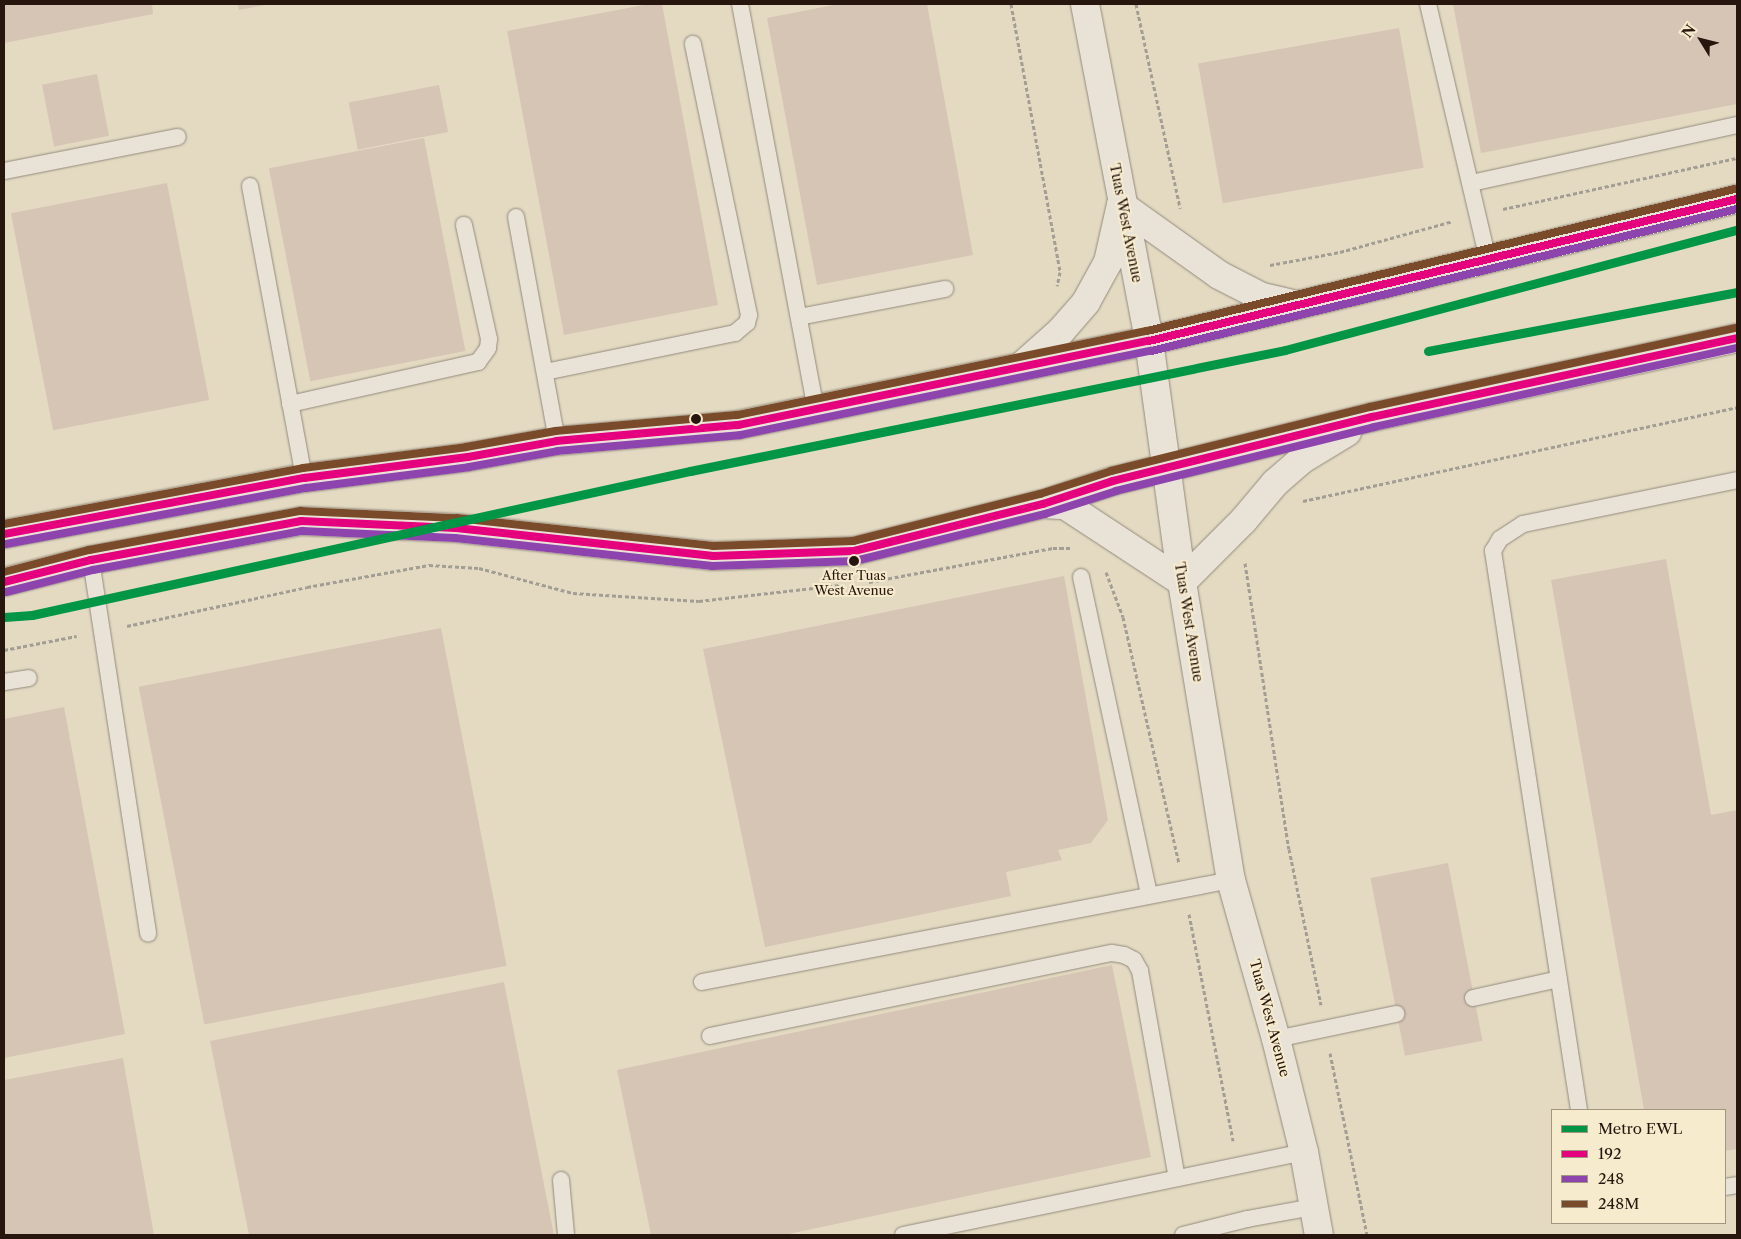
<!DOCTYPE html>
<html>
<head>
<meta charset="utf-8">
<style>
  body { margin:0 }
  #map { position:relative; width:1741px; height:1239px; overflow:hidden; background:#e4dac2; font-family:"Libre Caslon Text",serif }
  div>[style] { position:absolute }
  .building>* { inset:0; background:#d6c5b5; transform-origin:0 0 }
  .path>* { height:3px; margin-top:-1.5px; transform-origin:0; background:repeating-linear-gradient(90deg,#a39e94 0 4px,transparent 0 6.5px) }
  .roads { filter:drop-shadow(0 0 1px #928a7c) drop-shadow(0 0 1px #928a7c) }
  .service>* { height:16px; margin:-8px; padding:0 8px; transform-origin:8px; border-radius:8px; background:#e9e3d7 }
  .minor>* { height:28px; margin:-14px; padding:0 14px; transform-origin:14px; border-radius:14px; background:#e9e3d7 }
  .tertiary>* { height:28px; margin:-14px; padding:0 14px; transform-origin:14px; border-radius:14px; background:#e9e3d7 }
  .bus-1>* { height:8px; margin:-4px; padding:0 4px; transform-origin:4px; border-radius:4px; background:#e5007d }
  .bus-2>* { height:8px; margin:-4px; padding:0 4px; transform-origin:4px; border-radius:4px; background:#8e44ad }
  .bus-3>* { height:8px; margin:-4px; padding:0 4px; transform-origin:4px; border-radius:4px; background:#7a4b2a }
  .metro-1>* { height:9px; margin:-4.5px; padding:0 4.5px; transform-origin:4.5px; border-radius:4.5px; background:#009645 }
  .dots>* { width:14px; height:14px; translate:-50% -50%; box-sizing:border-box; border:2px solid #f7ebce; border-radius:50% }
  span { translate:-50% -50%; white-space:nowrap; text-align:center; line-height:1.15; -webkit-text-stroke:4px #f7ebce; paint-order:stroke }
  .bus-label { font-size:13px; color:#26160e }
  .street-label { font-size:14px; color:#26160e }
  .frame { position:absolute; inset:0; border:5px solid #26160e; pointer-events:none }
  .legend { position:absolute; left:1551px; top:1109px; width:175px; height:115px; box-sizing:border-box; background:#f7ebce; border:1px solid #a39681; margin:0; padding:6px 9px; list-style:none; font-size:15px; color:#26160e }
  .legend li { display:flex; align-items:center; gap:10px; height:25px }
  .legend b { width:25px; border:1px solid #a39681 }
  .north { position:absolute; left:1676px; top:15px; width:50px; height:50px; -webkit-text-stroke:4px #f7ebce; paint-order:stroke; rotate:306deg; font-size:14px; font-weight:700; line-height:20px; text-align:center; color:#26160e }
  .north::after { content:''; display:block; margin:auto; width:18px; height:22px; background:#26160e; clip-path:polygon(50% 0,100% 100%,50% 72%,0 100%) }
</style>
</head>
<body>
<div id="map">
  <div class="building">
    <i style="clip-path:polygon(4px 4px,152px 4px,153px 14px,4px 43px)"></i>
    <i style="clip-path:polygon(238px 4px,265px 4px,265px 5px,239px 10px)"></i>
    <i style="clip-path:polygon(649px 4px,662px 4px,718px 305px,564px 335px,507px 31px)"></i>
    <i style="clip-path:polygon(839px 4px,927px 4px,973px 255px,817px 285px,767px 18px)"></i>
    <i style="clip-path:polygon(1453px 4px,1737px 4px,1737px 104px,1481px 153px)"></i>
    <i style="left:1399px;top:28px;width:142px;height:204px;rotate:80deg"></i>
    <i style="left:97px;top:74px;width:63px;height:56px;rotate:79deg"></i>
    <i style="left:439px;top:85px;width:48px;height:92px;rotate:79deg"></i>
    <i style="left:424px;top:138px;width:217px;height:158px;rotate:79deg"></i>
    <i style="left:167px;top:183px;width:221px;height:159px;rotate:79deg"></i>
    <i style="clip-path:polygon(1666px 559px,1711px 815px,1737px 810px,1737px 1149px,1725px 1151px,1725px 1110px,1644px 1110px,1551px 580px)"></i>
    <i style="clip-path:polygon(1064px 576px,1108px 820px,1091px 843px,1058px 850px,1062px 860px,1006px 872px,1011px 896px,765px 947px,703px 649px)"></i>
    <i style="left:441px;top:628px;width:344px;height:308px;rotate:79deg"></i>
    <i style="clip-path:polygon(64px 707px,125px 1034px,4px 1058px,4px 719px)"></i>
    <i style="left:1448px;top:863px;width:181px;height:79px;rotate:79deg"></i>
    <i style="clip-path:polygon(1112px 965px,1151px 1157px,784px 1235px,651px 1235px,617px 1070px)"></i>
    <i style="clip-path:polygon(504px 982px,554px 1235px,249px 1235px,210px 1041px)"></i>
    <i style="clip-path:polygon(123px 1058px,154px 1235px,4px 1235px,4px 1080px)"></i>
  </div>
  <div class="path">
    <i style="left:1011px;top:4px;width:272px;rotate:79.6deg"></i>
    <i style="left:1060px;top:272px;width:14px;rotate:102deg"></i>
    <i style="left:1136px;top:4px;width:209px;rotate:77.8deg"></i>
    <i style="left:1503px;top:209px;width:239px;rotate:-12.3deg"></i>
    <i style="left:1270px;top:265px;width:71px;rotate:-10.5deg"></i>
    <i style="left:1340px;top:252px;width:117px;rotate:-15.3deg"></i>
    <i style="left:1303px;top:501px;width:444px;rotate:-12.2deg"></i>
    <i style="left:1245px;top:563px;width:289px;rotate:81.3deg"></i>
    <i style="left:1289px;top:849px;width:159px;rotate:78.4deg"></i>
    <i style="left:1106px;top:572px;width:48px;rotate:69.3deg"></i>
    <i style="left:1123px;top:617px;width:252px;rotate:77.2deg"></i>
    <i style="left:869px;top:582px;width:187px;rotate:-10.5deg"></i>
    <i style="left:1053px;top:548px;width:19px"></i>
    <i style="left:127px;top:626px;width:184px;rotate:-12.2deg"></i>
    <i style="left:307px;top:587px;width:124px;rotate:-10.2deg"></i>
    <i style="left:429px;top:565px;width:50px;rotate:3.4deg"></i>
    <i style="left:479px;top:568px;width:97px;rotate:14.9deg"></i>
    <i style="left:573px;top:593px;width:126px;rotate:3.6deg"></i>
    <i style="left:699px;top:601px;width:142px;rotate:-6.5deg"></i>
    <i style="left:4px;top:650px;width:74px;rotate:-10.9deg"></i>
    <i style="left:1189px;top:914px;width:231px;rotate:79deg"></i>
    <i style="left:1330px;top:1053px;width:186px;rotate:78.5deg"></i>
  </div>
  <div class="roads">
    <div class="service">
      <i style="left:740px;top:4px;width:412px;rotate:79.4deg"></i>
      <i style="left:1428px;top:4px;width:263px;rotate:76.8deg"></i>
      <i style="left:4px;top:171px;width:177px;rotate:-11.1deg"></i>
      <i style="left:1471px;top:183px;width:272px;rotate:-12.3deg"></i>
      <i style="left:250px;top:186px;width:297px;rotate:79.5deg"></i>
      <i style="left:516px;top:217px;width:228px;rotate:79.6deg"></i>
      <i style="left:799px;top:317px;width:149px;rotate:-10.9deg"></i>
      <i style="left:545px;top:372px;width:194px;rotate:-11.6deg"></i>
      <i style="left:735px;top:333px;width:16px;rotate:-40deg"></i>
      <i style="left:747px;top:323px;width:8px;rotate:-76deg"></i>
      <i style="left:749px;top:315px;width:277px;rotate:-101.7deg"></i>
      <i style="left:290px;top:404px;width:193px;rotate:-12.6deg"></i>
      <i style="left:478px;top:362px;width:17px;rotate:-54deg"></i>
      <i style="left:488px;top:348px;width:9px;rotate:-84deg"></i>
      <i style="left:489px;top:339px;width:117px;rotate:-102.4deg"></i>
      <i style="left:91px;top:560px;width:378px;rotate:81.3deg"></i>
      <i style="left:1081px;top:577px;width:324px;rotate:77.9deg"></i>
      <i style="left:4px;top:682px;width:25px;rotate:-9deg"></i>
      <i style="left:702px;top:982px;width:539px;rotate:-10.91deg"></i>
      <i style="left:1473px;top:998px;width:88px;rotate:-12.5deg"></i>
      <i style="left:710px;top:1036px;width:410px;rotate:-11.7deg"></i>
      <i style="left:1112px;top:953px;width:12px;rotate:9deg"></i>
      <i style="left:1124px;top:955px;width:11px;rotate:27deg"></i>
      <i style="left:1134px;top:960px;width:13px;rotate:61deg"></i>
      <i style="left:1140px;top:971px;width:210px;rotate:79.9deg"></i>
      <i style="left:1276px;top:1039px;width:123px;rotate:-11.8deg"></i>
      <i style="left:1579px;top:1110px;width:566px;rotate:-98.75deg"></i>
      <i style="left:1493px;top:551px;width:14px;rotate:-60deg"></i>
      <i style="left:1500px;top:539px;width:27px;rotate:-33deg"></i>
      <i style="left:1523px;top:524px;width:218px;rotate:-11.6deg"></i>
      <i style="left:561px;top:1180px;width:55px;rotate:84.8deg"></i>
      <i style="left:1725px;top:1187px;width:12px;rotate:-9deg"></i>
      <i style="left:903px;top:1235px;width:409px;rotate:-11.7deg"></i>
      <i style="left:1183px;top:1235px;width:66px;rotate:-14deg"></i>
      <i style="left:1247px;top:1219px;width:68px;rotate:-10.2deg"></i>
    </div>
    <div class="minor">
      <i style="left:1085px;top:4px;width:343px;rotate:79.2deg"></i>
      <i style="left:1149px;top:341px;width:243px;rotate:82.2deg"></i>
      <i style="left:1182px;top:582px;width:302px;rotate:80.7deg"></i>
      <i style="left:1231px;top:880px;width:165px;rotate:74.2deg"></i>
      <i style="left:1276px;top:1039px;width:116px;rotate:76.1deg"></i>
      <i style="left:1304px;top:1152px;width:84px;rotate:79.8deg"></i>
    </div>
    <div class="tertiary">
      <i style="left:1024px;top:364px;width:50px;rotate:-41.7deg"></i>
      <i style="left:1061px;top:331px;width:38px;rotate:-49deg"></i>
      <i style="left:1086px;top:302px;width:46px;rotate:-61.2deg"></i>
      <i style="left:1108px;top:262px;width:58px;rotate:-77.2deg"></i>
      <i style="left:1121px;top:205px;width:120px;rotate:35.5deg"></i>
      <i style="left:1219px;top:275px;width:48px;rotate:27.1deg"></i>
      <i style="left:1262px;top:297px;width:31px;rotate:13deg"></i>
      <i style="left:1043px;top:504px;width:22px;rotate:3deg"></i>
      <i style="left:1065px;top:505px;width:140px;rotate:33.3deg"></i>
      <i style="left:1182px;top:582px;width:86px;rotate:-45deg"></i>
      <i style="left:1243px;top:521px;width:50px;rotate:-49.9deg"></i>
      <i style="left:1275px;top:483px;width:35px;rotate:-41deg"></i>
      <i style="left:1301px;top:460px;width:54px;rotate:-31.3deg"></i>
      <i style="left:4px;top:534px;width:305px;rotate:-10.6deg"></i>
      <i style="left:304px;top:478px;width:165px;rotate:-7.3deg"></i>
      <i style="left:468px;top:457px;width:90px;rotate:-10.2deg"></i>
      <i style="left:557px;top:441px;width:182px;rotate:-5.1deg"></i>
      <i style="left:738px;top:425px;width:419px;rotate:-11.6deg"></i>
      <i style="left:1149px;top:341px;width:605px;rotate:-13.58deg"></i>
      <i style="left:4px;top:582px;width:90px;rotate:-14.2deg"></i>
      <i style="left:91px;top:560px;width:214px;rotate:-10.5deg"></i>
      <i style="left:301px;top:521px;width:155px;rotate:2.6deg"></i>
      <i style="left:456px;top:528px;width:259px;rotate:6.2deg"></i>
      <i style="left:713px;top:556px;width:141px;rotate:-2deg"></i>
      <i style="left:854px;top:551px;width:195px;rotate:-14deg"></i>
      <i style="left:1043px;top:504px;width:74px;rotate:-18.2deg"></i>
      <i style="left:1113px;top:481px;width:267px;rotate:-13.9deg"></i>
      <i style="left:1372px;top:417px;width:373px;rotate:-12.2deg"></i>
    </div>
  </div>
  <div class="bus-1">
    <i style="left:4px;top:534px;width:305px;rotate:-10.6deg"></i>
    <i style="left:304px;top:478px;width:165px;rotate:-7.3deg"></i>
    <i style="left:468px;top:457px;width:90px;rotate:-10.2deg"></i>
    <i style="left:557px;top:441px;width:182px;rotate:-5.1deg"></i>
    <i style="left:738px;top:425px;width:419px;rotate:-11.6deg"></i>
    <i style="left:1149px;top:341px;width:605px;rotate:-13.58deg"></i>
    <i style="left:4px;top:582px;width:90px;rotate:-14.2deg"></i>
    <i style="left:91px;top:560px;width:214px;rotate:-10.5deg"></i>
    <i style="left:301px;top:521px;width:155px;rotate:2.6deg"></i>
    <i style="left:456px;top:528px;width:259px;rotate:6.2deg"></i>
    <i style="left:713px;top:556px;width:141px;rotate:-2deg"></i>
    <i style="left:854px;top:551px;width:195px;rotate:-14deg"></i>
    <i style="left:1043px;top:504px;width:74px;rotate:-18.2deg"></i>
    <i style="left:1113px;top:481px;width:267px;rotate:-13.9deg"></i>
    <i style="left:1372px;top:417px;width:373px;rotate:-12.2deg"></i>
  </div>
  <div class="bus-2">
    <i style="left:6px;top:544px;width:305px;rotate:-10.6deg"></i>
    <i style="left:306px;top:488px;width:164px;rotate:-7.3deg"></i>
    <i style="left:469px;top:467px;width:90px;rotate:-10.2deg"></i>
    <i style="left:558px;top:451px;width:183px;rotate:-5deg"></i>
    <i style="left:740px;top:435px;width:419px;rotate:-11.6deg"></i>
    <i style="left:1151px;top:351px;width:603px;rotate:-13.62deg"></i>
    <i style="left:6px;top:592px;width:90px;rotate:-14.2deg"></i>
    <i style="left:93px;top:570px;width:213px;rotate:-10.6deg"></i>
    <i style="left:302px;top:531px;width:153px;rotate:2.6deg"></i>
    <i style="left:455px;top:538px;width:259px;rotate:6.2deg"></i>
    <i style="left:712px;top:566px;width:143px;rotate:-2deg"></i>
    <i style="left:855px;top:561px;width:196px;rotate:-13.9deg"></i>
    <i style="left:1045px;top:514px;width:75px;rotate:-17.9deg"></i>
    <i style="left:1116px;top:491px;width:266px;rotate:-13.9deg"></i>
    <i style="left:1374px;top:427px;width:371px;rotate:-12.3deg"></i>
  </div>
  <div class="bus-3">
    <i style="left:4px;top:524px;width:304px;rotate:-10.6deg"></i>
    <i style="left:303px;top:468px;width:164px;rotate:-7.3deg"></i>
    <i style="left:466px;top:447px;width:91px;rotate:-10.1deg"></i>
    <i style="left:556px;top:431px;width:182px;rotate:-5.1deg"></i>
    <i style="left:737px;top:415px;width:419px;rotate:-11.6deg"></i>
    <i style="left:1147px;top:331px;width:605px;rotate:-13.58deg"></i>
    <i style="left:4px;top:572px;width:88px;rotate:-14.5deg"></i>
    <i style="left:89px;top:550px;width:215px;rotate:-10.5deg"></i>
    <i style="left:300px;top:511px;width:157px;rotate:2.6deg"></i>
    <i style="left:457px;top:518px;width:258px;rotate:6.2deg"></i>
    <i style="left:713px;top:546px;width:140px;rotate:-2deg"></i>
    <i style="left:853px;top:541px;width:193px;rotate:-14.1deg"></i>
    <i style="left:1040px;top:494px;width:75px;rotate:-17.9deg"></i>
    <i style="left:1111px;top:471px;width:267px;rotate:-13.9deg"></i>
    <i style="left:1370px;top:407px;width:373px;rotate:-12.2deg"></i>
  </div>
  <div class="metro-1">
    <i style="left:1428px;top:351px;width:315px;rotate:-10.8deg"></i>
    <i style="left:4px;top:617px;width:28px;rotate:-4deg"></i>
    <i style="left:32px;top:615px;width:674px;rotate:-12.34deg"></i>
    <i style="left:690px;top:471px;width:607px;rotate:-11.49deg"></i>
    <i style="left:1285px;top:350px;width:468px;rotate:-14.9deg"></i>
  </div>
  <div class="dots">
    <i style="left:696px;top:419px;background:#26160e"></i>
    <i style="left:854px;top:561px;background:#26160e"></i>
  </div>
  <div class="bus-label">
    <span style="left:854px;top:583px">After Tuas<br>West Avenue</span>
  </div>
  <div class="street-label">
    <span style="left:1126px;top:223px;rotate:79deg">Tuas West Avenue</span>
    <span style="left:1189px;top:622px;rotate:81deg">Tuas West Avenue</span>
    <span style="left:1270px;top:1018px;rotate:75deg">Tuas West Avenue</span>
  </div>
  <div class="frame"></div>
  <ul class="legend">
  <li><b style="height:6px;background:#009645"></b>Metro EWL</li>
  <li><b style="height:6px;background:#e5007d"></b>192</li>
  <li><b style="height:6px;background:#8e44ad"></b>248</li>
  <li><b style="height:6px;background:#7a4b2a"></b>248M</li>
  </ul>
  <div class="north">N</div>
</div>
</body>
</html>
